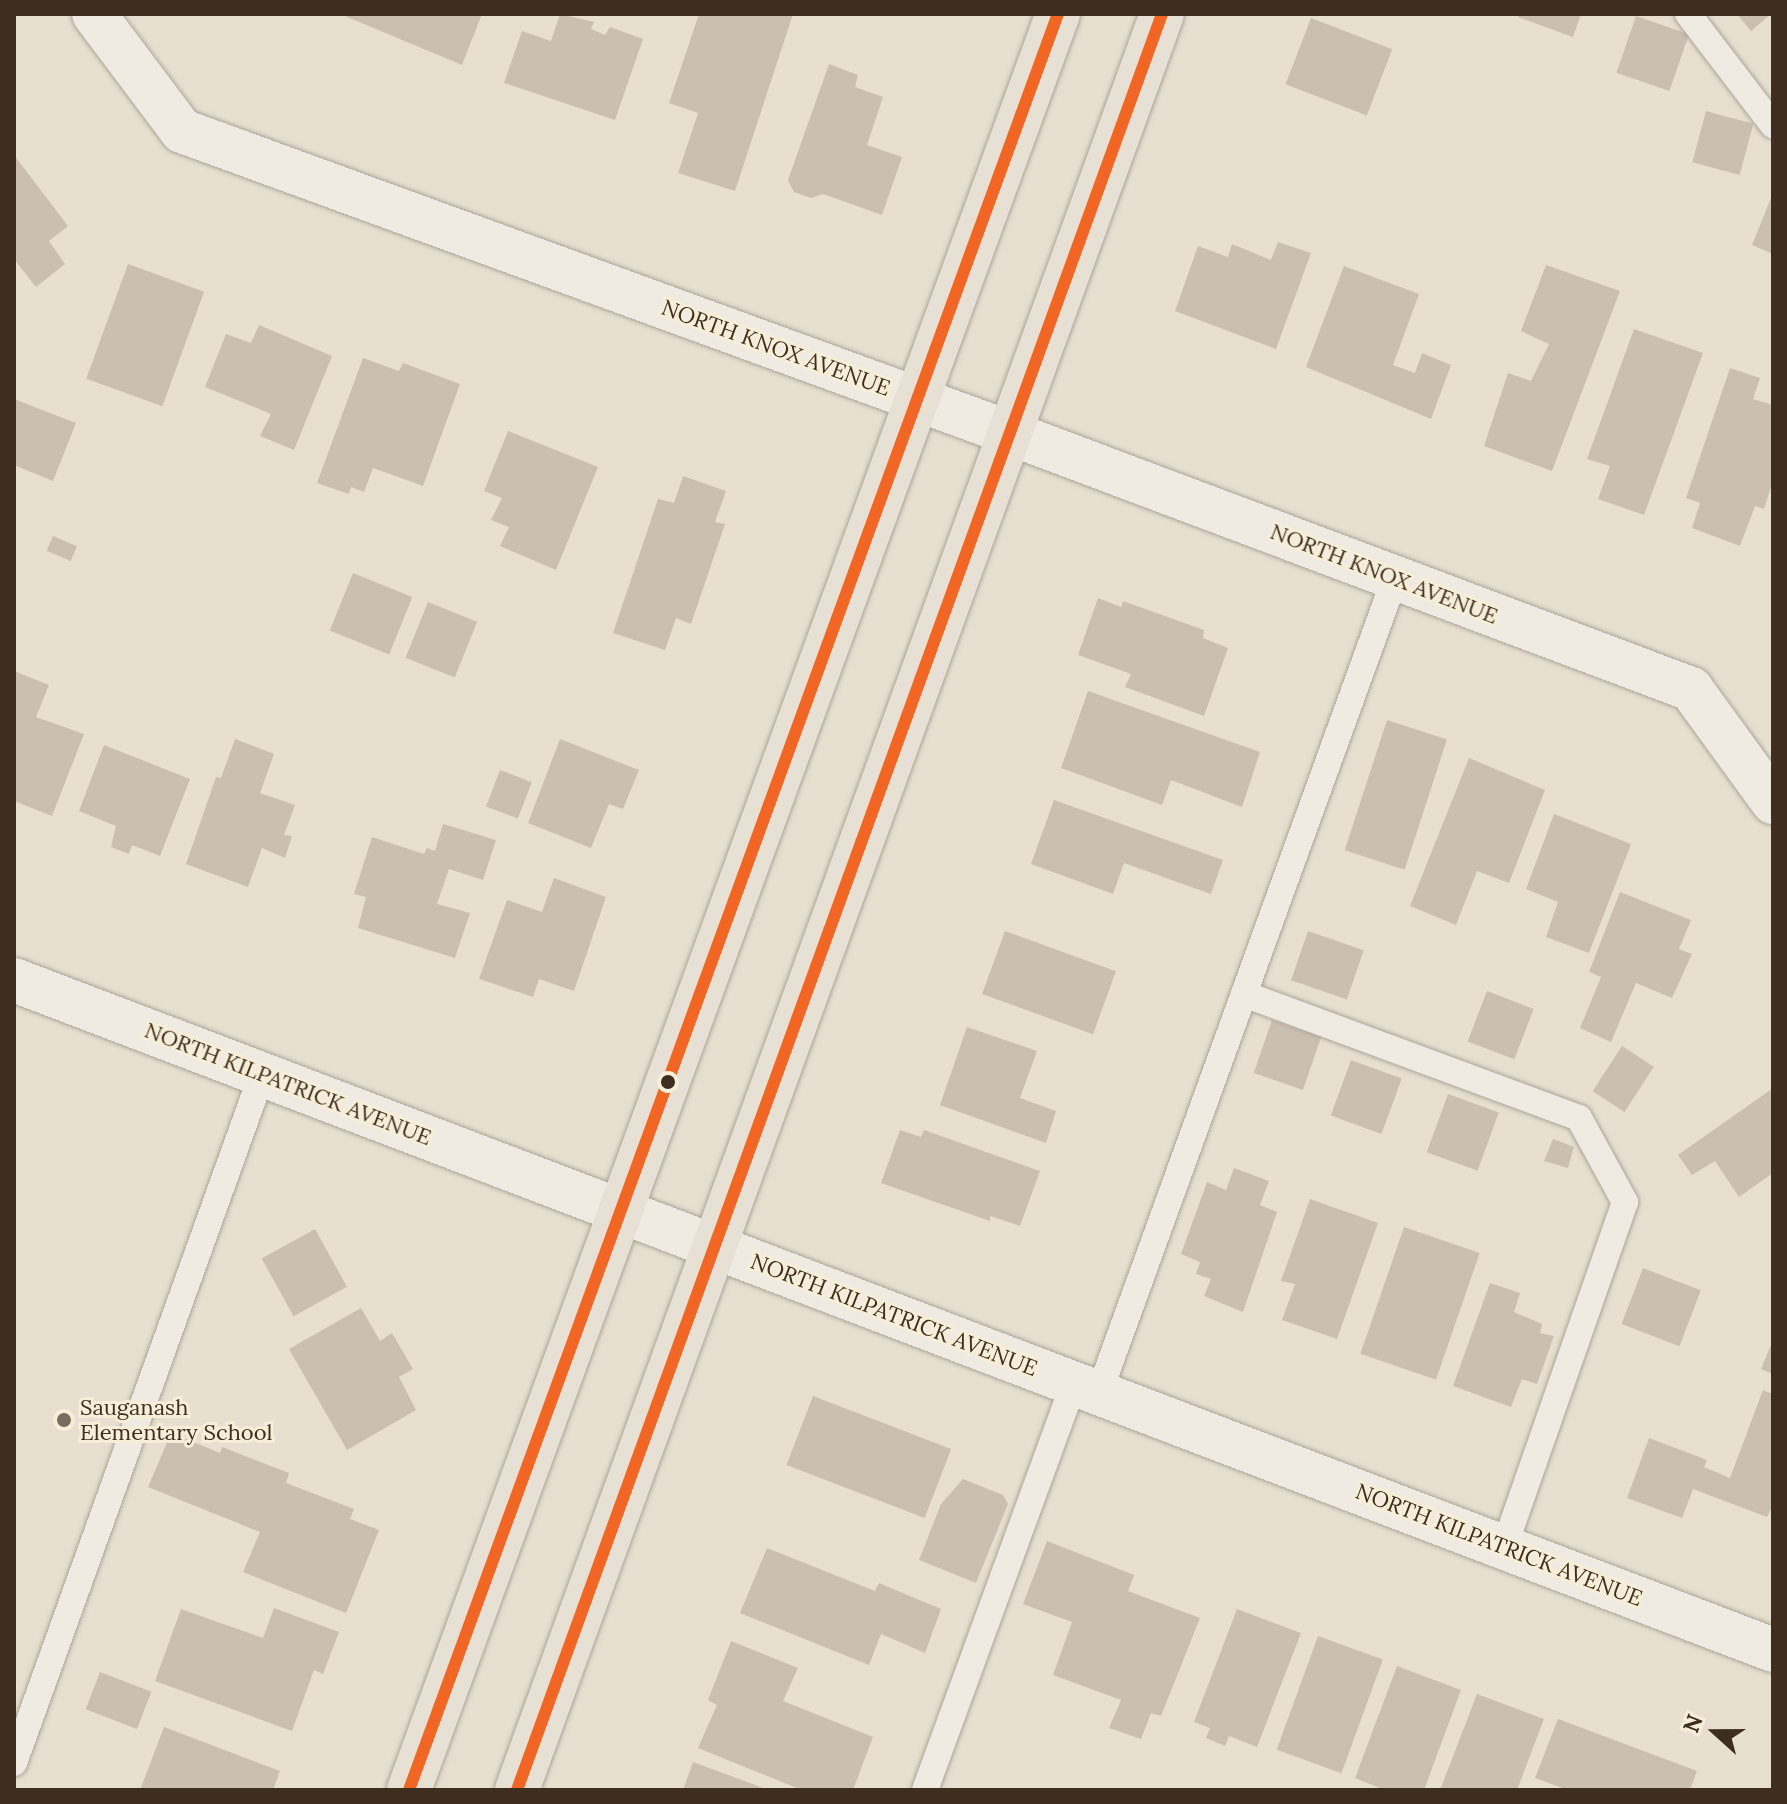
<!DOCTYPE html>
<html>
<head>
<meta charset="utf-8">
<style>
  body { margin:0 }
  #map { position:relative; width:1787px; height:1804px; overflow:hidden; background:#e7e0d1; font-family:Lora,serif }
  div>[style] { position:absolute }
  .building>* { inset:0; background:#cbbfb2; transform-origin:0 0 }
  .roads { filter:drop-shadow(0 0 2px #ada599) drop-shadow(0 0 2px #ada599) }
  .lane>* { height:26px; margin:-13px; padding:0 13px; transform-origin:13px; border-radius:13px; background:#efebe3 }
  .street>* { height:44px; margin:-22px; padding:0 22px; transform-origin:22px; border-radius:22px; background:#efebe3 }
  .primary>* { height:44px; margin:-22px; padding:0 22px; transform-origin:22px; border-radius:22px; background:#e6e1d4 }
  .bus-1>* { height:12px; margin:-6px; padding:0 6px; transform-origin:6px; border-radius:6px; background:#f26522 }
  .dots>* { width:22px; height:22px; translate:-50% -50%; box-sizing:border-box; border:4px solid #f7eed8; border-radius:50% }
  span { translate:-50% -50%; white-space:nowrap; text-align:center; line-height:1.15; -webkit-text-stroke:6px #f7eed8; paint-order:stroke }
  .street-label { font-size:22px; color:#3d2e20 }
  .poi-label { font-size:22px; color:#3d2e20 }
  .left { translate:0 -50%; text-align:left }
  .frame { position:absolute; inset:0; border:16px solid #3d2e20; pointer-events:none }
  .north { position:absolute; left:1675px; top:1692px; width:80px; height:80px; -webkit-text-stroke:6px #f7eed8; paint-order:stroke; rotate:291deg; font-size:22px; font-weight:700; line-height:32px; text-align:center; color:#3d2e20 }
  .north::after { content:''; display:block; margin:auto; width:28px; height:36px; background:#3d2e20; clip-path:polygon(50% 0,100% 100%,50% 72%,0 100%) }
</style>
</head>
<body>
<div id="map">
  <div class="building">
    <i style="clip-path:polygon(340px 14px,482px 14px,462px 65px)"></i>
    <i style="clip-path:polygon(560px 14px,594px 22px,591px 29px,605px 35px,610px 27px,643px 39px,615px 120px,504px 83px,522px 31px,551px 41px)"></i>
    <i style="clip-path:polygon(699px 14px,793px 14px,735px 191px,678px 173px,698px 113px,669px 103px)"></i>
    <i style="clip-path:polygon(1519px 14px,1581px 14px,1573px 37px,1518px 17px)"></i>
    <i style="clip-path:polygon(1737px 14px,1771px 14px,1751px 31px)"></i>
    <i style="left:1636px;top:16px;width:56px;height:60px;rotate:19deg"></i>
    <i style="left:1311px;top:18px;width:87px;height:71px;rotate:21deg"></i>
    <i style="clip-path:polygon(829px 64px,858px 75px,855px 87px,883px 97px,867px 145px,902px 157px,882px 215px,823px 194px,811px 198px,794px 192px,788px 180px)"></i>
    <i style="left:1706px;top:111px;width:49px;height:53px;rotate:15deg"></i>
    <i style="clip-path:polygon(14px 155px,68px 226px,49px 241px,65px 264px,36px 287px,14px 259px)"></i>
    <i style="clip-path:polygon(1773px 193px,1773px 254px,1752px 245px)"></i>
    <i style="clip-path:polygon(1278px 242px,1311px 253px,1276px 349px,1175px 311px,1198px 246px,1228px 257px,1232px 244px,1271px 260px)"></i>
    <i style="left:128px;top:264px;width:81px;height:122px;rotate:20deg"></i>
    <i style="clip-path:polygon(1546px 265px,1620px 291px,1552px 471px,1484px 446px,1508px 373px,1531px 381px,1549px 344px,1521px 331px)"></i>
    <i style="clip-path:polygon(1344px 266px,1419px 294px,1393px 365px,1415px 373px,1422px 353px,1451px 365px,1431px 419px,1306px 367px)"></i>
    <i style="clip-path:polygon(259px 325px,332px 356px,294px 450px,260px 436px,271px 414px,205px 387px,226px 334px,251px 343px)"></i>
    <i style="clip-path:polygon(1634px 329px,1703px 353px,1644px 515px,1598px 499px,1610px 466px,1587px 459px)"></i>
    <i style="clip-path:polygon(363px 358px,399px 371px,403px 363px,460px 384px,423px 486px,373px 468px,364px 492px,351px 487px,349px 494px,317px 483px)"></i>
    <i style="clip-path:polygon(1730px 368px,1760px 378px,1753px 399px,1773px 405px,1773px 481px,1764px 509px,1755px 506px,1740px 546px,1692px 528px,1700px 503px,1686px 498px)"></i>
    <i style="clip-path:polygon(14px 399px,76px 423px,53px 481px,14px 465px)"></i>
    <i style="clip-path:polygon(508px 431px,598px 467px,556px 570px,500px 546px,509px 527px,491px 520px,502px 498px,484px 491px)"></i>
    <i style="clip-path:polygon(683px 476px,726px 491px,715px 522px,725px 524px,691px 624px,676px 618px,665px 650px,613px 633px,658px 499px,674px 503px)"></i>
    <i style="left:53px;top:536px;width:26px;height:16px;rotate:23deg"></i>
    <i style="left:353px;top:573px;width:64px;height:62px;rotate:22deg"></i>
    <i style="clip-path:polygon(1098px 598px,1121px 607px,1123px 601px,1204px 630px,1203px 638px,1228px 648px,1204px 716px,1125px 687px,1131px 674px,1078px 655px)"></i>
    <i style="left:428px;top:602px;width:53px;height:60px;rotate:22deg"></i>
    <i style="clip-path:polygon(14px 671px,49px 685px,36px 717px,84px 734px,52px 816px,14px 801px)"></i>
    <i style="clip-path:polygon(1088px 691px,1260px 752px,1242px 807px,1171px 780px,1162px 805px,1061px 768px)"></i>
    <i style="left:1387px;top:720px;width:63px;height:137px;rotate:18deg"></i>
    <i style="clip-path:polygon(235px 739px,274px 754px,260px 793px,295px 805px,284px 835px,292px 836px,285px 858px,262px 848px,248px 887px,186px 864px,216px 777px,221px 778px)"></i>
    <i style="clip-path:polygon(560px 739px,639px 770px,623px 809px,609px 804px,591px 848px,528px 823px)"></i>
    <i style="clip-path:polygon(104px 745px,190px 779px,160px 856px,132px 845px,129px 854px,111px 847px,116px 826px,79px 811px)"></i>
    <i style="clip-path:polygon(1469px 758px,1545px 790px,1509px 883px,1477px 871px,1456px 925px,1410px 906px)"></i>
    <i style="left:500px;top:770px;width:34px;height:39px;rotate:21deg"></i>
    <i style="clip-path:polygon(1054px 800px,1223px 860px,1211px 894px,1124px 863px,1113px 894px,1031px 864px)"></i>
    <i style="clip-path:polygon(1554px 814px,1631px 844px,1589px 953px,1546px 937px,1558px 902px,1526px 889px)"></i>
    <i style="clip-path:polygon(443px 824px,496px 840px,483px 880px,449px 869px,437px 904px,470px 913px,455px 958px,358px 928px,366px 897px,354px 894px,372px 837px,424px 854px,427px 848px,435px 851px)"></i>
    <i style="clip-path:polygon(554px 878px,606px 897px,574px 991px,539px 979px,533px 997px,479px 979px,507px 900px,542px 912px)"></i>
    <i style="clip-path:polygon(1620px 892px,1691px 920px,1679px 949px,1692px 954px,1672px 998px,1636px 983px,1611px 1042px,1580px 1028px,1601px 977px,1589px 972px)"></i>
    <i style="left:1005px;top:931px;width:118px;height:67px;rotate:20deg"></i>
    <i style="left:1308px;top:931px;width:59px;height:52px;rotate:19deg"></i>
    <i style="left:1487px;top:991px;width:50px;height:54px;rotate:21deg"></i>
    <i style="left:1272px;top:1020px;width:52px;height:56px;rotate:19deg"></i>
    <i style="clip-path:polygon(967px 1027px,1037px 1051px,1020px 1098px,1056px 1111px,1046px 1143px,940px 1105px)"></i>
    <i style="left:1622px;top:1046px;width:38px;height:54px;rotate:33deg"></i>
    <i style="left:1351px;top:1060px;width:54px;height:59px;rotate:20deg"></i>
    <i style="clip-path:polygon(1773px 1088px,1773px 1173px,1739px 1197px,1715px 1161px,1692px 1175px,1678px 1155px)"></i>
    <i style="left:1448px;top:1094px;width:54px;height:62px;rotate:20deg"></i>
    <i style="clip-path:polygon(900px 1130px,921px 1137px,924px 1130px,1040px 1171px,1020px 1226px,990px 1216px,990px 1221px,881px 1183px)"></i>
    <i style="clip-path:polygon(1553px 1139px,1574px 1147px,1568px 1168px,1544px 1161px)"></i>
    <i style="clip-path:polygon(1234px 1168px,1269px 1181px,1260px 1205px,1277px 1212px,1243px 1312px,1204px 1296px,1211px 1279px,1196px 1274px,1200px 1262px,1181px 1254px,1207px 1182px,1226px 1190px)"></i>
    <i style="clip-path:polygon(1310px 1199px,1378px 1223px,1337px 1339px,1282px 1320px,1295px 1284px,1281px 1281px)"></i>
    <i style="left:1404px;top:1227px;width:80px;height:134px;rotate:19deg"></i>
    <i style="left:315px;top:1229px;width:66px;height:61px;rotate:61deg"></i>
    <i style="left:1643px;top:1268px;width:62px;height:60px;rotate:21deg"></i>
    <i style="clip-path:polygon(1490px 1283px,1520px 1293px,1514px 1312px,1542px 1324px,1540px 1333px,1554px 1336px,1537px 1384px,1522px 1379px,1511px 1407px,1453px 1386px)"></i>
    <i style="clip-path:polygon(361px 1308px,380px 1341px,392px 1333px,413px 1369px,399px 1377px,416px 1410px,347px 1450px,289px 1349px)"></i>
    <i style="clip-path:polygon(1773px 1340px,1773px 1374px,1761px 1369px)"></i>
    <i style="clip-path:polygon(1763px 1390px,1773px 1394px,1773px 1506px,1767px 1517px,1693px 1489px,1682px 1518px,1627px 1498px,1649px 1438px,1707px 1460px,1704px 1467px,1730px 1478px)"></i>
    <i style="left:813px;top:1396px;width:148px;height:74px;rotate:21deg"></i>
    <i style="clip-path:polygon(171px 1433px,220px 1453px,222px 1447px,289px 1473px,286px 1483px,354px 1509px,350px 1519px,379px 1530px,346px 1613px,243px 1572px,260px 1532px,148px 1487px)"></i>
    <i style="clip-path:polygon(963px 1479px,1003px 1495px,1008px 1504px,976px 1583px,919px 1560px,941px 1504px)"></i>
    <i style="clip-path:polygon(1047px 1541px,1134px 1575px,1128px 1591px,1200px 1618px,1161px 1716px,1151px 1713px,1141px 1739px,1109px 1728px,1121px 1700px,1053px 1675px,1072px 1622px,1023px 1604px)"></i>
    <i style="clip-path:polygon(767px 1548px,875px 1591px,879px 1583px,941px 1609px,925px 1653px,881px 1634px,869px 1665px,740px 1613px)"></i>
    <i style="clip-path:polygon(274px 1608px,339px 1632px,323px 1674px,314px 1670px,292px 1731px,155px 1681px,181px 1609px,263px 1638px)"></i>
    <i style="clip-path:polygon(1237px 1609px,1301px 1633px,1257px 1747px,1229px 1736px,1225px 1746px,1206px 1738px,1210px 1728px,1194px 1722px)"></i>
    <i style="left:1318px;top:1636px;width:69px;height:121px;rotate:20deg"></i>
    <i style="clip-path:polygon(731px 1641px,798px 1668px,783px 1701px,873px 1737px,853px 1790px,802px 1790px,698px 1748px,717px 1705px,708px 1700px)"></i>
    <i style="clip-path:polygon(1397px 1666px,1461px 1690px,1424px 1790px,1385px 1790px,1355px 1778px)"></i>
    <i style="left:100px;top:1672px;width:55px;height:40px;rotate:21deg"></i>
    <i style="clip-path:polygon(1477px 1694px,1544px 1719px,1517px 1790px,1440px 1790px)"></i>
    <i style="clip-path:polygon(1558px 1719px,1697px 1771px,1690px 1790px,1568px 1790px,1535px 1778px)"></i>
    <i style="clip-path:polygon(164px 1727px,280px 1771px,273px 1790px,140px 1790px)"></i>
    <i style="clip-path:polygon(693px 1762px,769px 1790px,683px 1790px)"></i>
  </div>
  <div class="roads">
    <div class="lane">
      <i style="left:1688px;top:14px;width:140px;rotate:52.6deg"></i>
      <i style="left:1244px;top:994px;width:357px;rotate:20.3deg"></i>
      <i style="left:1579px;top:1118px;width:96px;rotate:61.3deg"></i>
      <i style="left:1625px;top:1202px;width:366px;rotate:109.3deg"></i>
      <i style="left:1099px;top:1393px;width:867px;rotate:-70.04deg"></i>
      <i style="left:14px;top:1763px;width:732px;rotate:-70.2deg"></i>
      <i style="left:925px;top:1790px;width:433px;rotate:-69.9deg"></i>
    </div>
    <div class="street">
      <i style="left:94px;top:14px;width:146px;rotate:53.1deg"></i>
      <i style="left:182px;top:131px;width:878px;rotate:20.04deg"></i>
      <i style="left:1007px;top:432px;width:731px;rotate:20.59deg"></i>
      <i style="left:1691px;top:689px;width:140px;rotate:54deg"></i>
      <i style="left:14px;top:980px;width:1882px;rotate:20.85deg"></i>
    </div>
    <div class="primary">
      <i style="left:409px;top:1790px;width:1891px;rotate:-69.93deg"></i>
      <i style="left:517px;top:1790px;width:1889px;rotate:-70.04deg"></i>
    </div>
  </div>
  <div class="bus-1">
    <i style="left:409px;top:1790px;width:1891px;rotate:-69.93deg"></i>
    <i style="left:517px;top:1790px;width:1889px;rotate:-70.04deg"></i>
  </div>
  <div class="dots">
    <i style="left:668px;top:1082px;background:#3d2e20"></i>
    <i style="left:64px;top:1420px;background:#786c5e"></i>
  </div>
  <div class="street-label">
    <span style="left:776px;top:348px;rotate:20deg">NORTH KNOX AVENUE</span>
    <span style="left:1384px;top:574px;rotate:21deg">NORTH KNOX AVENUE</span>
    <span style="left:288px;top:1084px;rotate:21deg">NORTH KILPATRICK AVENUE</span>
    <span style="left:894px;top:1315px;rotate:21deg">NORTH KILPATRICK AVENUE</span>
    <span style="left:1499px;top:1545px;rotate:21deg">NORTH KILPATRICK AVENUE</span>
  </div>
  <div class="poi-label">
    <span class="left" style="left:80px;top:1420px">Sauganash<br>Elementary School</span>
  </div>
  <div class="frame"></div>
  <div class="north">N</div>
</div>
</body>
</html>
